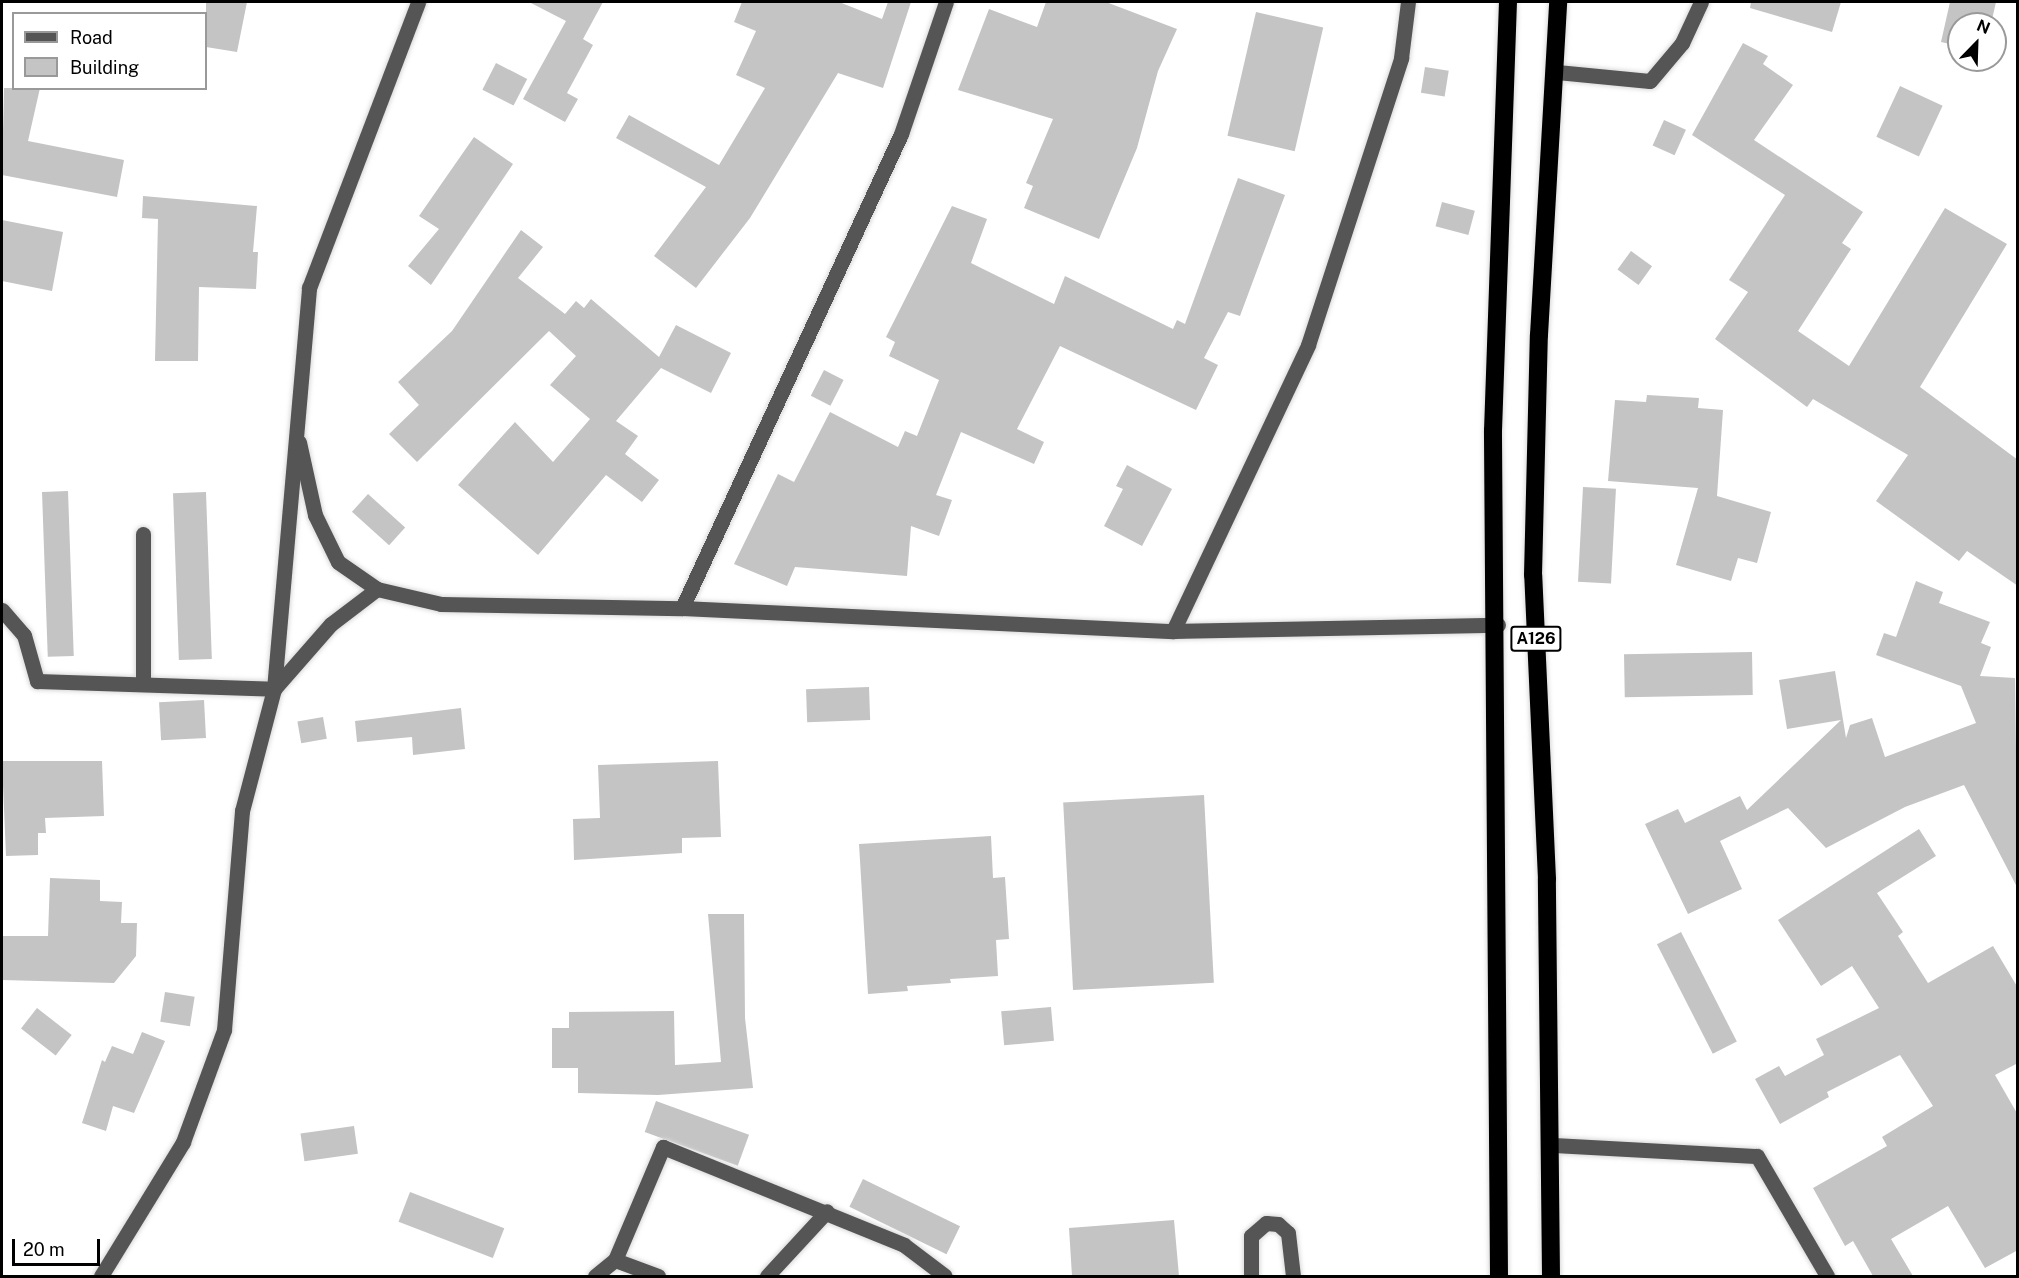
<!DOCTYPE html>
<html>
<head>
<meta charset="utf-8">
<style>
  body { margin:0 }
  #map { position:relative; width:2019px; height:1278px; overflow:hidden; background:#fff; font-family:"Public Sans",sans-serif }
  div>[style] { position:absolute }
  .building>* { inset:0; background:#c4c4c4; transform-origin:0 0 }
  .roads { filter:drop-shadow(0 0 2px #dbdbdb) drop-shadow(0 0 2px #dbdbdb) }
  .minor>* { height:15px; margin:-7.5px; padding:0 7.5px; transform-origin:7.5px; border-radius:7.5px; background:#555 }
  .highway>* { height:18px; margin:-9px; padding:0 9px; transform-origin:9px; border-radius:9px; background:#000 }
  span { translate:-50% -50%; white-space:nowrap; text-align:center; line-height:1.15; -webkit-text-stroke:4.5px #fff; paint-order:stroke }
  .shield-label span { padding:2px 4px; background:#fff; border:2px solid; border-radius:4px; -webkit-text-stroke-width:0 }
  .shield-label { font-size:16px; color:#000; font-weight:700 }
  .frame { position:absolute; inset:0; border:3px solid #000; pointer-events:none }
  .legend { position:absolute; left:12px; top:12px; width:195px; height:78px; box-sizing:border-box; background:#fff; border:2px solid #999; margin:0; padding:8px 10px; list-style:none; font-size:18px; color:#000 }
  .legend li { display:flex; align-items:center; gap:12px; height:30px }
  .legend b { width:30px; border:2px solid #999 }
  .north { position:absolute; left:1947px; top:12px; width:60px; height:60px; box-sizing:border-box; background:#fff; border:2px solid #999; border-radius:50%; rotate:23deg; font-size:16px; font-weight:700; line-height:24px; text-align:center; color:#000 }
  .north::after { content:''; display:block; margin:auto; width:21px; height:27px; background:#000; clip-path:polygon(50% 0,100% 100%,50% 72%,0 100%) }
  .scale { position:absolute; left:12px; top:1239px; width:88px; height:27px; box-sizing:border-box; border:3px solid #000; border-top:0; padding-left:8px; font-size:18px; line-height:21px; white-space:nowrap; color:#000; -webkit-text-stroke:4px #fff; paint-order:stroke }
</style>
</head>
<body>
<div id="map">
  <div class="building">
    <i style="clip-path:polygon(206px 2px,247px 2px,237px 52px,206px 47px)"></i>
    <i style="clip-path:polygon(529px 2px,603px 2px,583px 39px,593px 45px,567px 93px,578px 99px,565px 122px,523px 99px,566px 21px)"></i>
    <i style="clip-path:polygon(742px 2px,839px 2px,882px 19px,888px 2px,911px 2px,883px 88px,838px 73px,750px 218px,696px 288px,654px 256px,706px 187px,616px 138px,629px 115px,719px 165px,765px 88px,736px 75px,756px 31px,734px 22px)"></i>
    <i style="clip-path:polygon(1046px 2px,1106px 2px,1177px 29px,1158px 71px,1137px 148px,1099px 239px,1024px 208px,1033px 186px,1026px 183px,1053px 119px,958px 90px,989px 9px,1037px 27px)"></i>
    <i style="clip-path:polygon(1751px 2px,1841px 2px,1832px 32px,1750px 8px)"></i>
    <i style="clip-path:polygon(1950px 2px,1996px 2px,1991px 24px,1959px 24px,1959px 46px,1941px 42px)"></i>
    <i style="left:1256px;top:12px;width:69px;height:127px;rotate:13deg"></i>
    <i style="clip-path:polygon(1743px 43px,1768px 56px,1763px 64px,1793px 85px,1754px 140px,1863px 212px,1842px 243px,1851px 249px,1798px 331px,1849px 366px,1945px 208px,2007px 244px,1920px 387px,2018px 460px,2018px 586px,1967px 551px,1959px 561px,1876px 501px,1908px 455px,1813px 399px,1807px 407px,1715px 339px,1748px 292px,1729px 280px,1785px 195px,1692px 135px)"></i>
    <i style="left:496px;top:63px;width:35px;height:30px;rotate:27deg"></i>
    <i style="left:1425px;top:67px;width:24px;height:26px;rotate:9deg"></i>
    <i style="left:1900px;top:86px;width:47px;height:56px;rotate:25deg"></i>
    <i style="clip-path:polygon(4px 88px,40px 88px,28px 141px,124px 160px,117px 197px,2px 175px)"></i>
    <i style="left:1664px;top:120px;width:24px;height:28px;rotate:24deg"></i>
    <i style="clip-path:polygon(474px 137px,513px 164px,431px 285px,408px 266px,439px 229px,419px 216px)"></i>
    <i style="clip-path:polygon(1238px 178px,1285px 195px,1240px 316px,1228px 312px,1204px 358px,1218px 365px,1196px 410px,1060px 346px,1017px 429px,1044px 442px,1034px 464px,961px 432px,936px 495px,952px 500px,939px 536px,911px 526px,907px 576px,795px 567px,787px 586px,734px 564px,778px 474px,794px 482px,830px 412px,898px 447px,905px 431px,917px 436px,939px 380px,889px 356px,895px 342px,886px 337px,952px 206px,987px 219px,971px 263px,1054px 304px,1065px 276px,1173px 329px,1177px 320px,1185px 324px)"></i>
    <i style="clip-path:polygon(143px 196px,257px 206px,253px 252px,258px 252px,256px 289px,199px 287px,198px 361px,155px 361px,158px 219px,142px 218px)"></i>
    <i style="left:1442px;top:202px;width:34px;height:25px;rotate:15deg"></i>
    <i style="clip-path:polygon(2px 220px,63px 232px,52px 291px,2px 281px)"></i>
    <i style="clip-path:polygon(521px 230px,543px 247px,518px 278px,565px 314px,576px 301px,584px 308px,591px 299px,659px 357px,676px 325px,731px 353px,711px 393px,661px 368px,616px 421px,638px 436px,625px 454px,659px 480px,642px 502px,606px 475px,538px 555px,458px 485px,515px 422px,553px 462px,590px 419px,550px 385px,576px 356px,549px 331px,417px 462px,389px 434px,419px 405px,398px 382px,452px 331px)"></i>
    <i style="left:1631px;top:251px;width:26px;height:23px;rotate:36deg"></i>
    <i style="left:824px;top:370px;width:22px;height:29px;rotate:27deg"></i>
    <i style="clip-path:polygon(1647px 395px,1699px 398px,1698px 408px,1723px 410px,1717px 496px,1771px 512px,1757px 563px,1738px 558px,1731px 581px,1676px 565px,1698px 488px,1608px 481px,1615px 400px,1646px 402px)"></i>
    <i style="clip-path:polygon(1127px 465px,1172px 489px,1142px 546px,1104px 526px,1123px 489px,1116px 486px)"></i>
    <i style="left:1583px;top:487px;width:33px;height:95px;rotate:3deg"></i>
    <i style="left:68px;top:491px;width:165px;height:26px;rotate:88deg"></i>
    <i style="left:206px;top:492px;width:167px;height:33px;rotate:88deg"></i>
    <i style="left:368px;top:494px;width:50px;height:24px;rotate:42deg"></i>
    <i style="clip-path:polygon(1916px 581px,1943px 592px,1939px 603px,1990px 622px,1981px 643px,1991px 647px,1980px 676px,2015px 678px,2018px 889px,1964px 785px,1905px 807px,1826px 848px,1788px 808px,1720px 841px,1742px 889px,1688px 914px,1645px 824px,1678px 809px,1685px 823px,1740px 796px,1747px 810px,1841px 720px,1787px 729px,1779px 680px,1835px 671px,1846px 738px,1850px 725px,1872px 718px,1885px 757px,1976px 723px,1961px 686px,1876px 655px,1884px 633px,1896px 637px)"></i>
    <i style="left:1752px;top:652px;width:43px;height:128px;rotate:89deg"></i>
    <i style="left:869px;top:687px;width:33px;height:63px;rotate:88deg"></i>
    <i style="left:204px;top:700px;width:38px;height:45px;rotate:87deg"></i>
    <i style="clip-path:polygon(461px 708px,465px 749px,413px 755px,412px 737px,357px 742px,355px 721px)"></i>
    <i style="left:323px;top:717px;width:22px;height:26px;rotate:80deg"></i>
    <i style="clip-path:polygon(2px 761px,102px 761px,104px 816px,45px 818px,46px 833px,38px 833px,38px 855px,6px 856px)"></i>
    <i style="clip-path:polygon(718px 761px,721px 837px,682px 838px,682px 853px,574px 860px,573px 819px,600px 818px,598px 765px)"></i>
    <i style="left:1204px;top:795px;width:188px;height:141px;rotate:87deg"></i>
    <i style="clip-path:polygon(1919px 829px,1936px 856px,1877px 893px,1903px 932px,1898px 936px,1928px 983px,1993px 946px,2018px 988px,2018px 1063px,1995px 1075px,2018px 1115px,2018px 1250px,1985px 1268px,1948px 1206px,1891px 1239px,1913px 1276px,1873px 1276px,1853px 1241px,1845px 1246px,1813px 1188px,1887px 1146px,1882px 1137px,1933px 1106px,1900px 1055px,1827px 1092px,1829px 1097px,1780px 1124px,1755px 1079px,1779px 1066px,1785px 1076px,1824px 1055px,1816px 1039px,1879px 1008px,1852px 966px,1821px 986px,1778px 920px)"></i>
    <i style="clip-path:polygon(991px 836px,993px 878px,1005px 877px,1009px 939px,996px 940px,998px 976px,950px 979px,951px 983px,907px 986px,908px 991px,868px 994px,859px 844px)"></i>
    <i style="clip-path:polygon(50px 878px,100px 880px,100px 901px,122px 902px,121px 923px,137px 923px,136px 956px,114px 983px,2px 980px,2px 936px,48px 936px)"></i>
    <i style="clip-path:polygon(708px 914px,744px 914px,745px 1018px,753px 1088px,658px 1095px,578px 1093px,578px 1068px,552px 1068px,552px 1028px,569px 1028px,569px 1012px,674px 1011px,675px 1065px,721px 1062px)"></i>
    <i style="left:1681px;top:932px;width:123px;height:27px;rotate:63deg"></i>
    <i style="left:165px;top:992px;width:30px;height:30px;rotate:9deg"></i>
    <i style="left:1051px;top:1007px;width:34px;height:50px;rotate:85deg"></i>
    <i style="left:37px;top:1008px;width:44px;height:26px;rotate:38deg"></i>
    <i style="clip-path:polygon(142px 1032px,165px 1041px,134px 1113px,113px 1106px,106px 1131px,82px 1123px,102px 1060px,105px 1062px,112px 1046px,133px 1054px)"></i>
    <i style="left:656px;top:1101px;width:99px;height:33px;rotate:20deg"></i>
    <i style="left:354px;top:1126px;width:28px;height:54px;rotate:82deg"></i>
    <i style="left:863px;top:1179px;width:108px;height:31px;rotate:26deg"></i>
    <i style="left:410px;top:1192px;width:101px;height:32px;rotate:21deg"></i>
    <i style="clip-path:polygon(1174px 1220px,1179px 1276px,1072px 1276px,1069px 1228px)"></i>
  </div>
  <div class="roads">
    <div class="minor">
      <i style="left:1557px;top:72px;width:93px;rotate:5.5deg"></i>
      <i style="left:1650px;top:81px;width:50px;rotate:-49.9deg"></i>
      <i style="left:1682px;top:43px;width:45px;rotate:-65.1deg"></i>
      <i style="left:299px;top:442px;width:75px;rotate:77.6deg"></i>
      <i style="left:315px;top:515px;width:52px;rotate:63.9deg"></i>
      <i style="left:338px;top:562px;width:47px;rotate:34.7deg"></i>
      <i style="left:377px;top:589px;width:66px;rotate:13.2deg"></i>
      <i style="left:441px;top:604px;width:241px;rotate:1deg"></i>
      <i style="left:682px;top:608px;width:492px;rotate:2.7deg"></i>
      <i style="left:1173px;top:631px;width:325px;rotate:-1.1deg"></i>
      <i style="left:682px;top:608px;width:522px;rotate:-65.2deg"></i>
      <i style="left:901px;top:134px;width:139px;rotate:-71.2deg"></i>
      <i style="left:2px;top:610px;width:33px;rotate:49deg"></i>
      <i style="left:24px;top:635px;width:48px;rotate:74.2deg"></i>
      <i style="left:37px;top:681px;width:237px;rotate:1.9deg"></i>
      <i style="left:274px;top:689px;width:86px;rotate:-48.8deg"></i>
      <i style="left:331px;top:624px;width:58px;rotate:-37.3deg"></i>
      <i style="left:1173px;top:631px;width:316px;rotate:-64.7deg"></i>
      <i style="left:1308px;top:345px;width:302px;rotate:-72deg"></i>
      <i style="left:1401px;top:58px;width:56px;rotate:-82.9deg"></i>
      <i style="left:143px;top:683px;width:149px;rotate:-90deg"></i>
      <i style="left:1552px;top:1145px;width:205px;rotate:3.1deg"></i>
      <i style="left:1757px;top:1156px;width:139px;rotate:59.7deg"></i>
      <i style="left:615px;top:1260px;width:46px;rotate:20.4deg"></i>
      <i style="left:101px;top:1276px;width:157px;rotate:-58.5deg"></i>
      <i style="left:183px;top:1142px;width:119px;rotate:-69.9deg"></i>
      <i style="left:224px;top:1030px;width:220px;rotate:-85.3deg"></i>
      <i style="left:242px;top:811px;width:126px;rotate:-75.3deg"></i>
      <i style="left:274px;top:689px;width:403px;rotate:-85deg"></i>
      <i style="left:309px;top:288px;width:306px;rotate:-69.1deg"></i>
      <i style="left:595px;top:1276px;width:26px;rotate:-39deg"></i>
      <i style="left:615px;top:1260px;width:123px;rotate:-67deg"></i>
      <i style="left:663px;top:1147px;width:260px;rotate:22.1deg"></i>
      <i style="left:904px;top:1245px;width:51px;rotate:37.1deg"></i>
      <i style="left:767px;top:1276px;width:88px;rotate:-47.3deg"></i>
      <i style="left:1251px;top:1276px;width:40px;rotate:-90deg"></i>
      <i style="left:1251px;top:1236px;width:20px;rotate:-41deg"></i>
      <i style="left:1266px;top:1223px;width:12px;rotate:5deg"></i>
      <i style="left:1278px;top:1224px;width:13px;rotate:42deg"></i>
      <i style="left:1288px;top:1233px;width:43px;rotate:83.4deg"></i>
    </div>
    <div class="highway">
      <i style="left:1499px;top:1276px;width:845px;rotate:-90.41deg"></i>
      <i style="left:1493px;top:431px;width:429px;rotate:-88deg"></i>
      <i style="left:1551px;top:1276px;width:397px;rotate:-90.6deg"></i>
      <i style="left:1547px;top:879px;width:304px;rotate:-92.6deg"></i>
      <i style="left:1533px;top:575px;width:240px;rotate:-88.6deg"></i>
      <i style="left:1539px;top:335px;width:334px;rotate:-86.7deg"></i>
    </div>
  </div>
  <div class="shield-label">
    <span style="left:1536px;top:639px">A126</span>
  </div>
  <div class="frame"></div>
  <ul class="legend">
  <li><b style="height:8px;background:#555"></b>Road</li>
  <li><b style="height:16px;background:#c4c4c4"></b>Building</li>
  </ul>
  <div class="north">N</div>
  <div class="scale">20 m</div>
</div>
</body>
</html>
